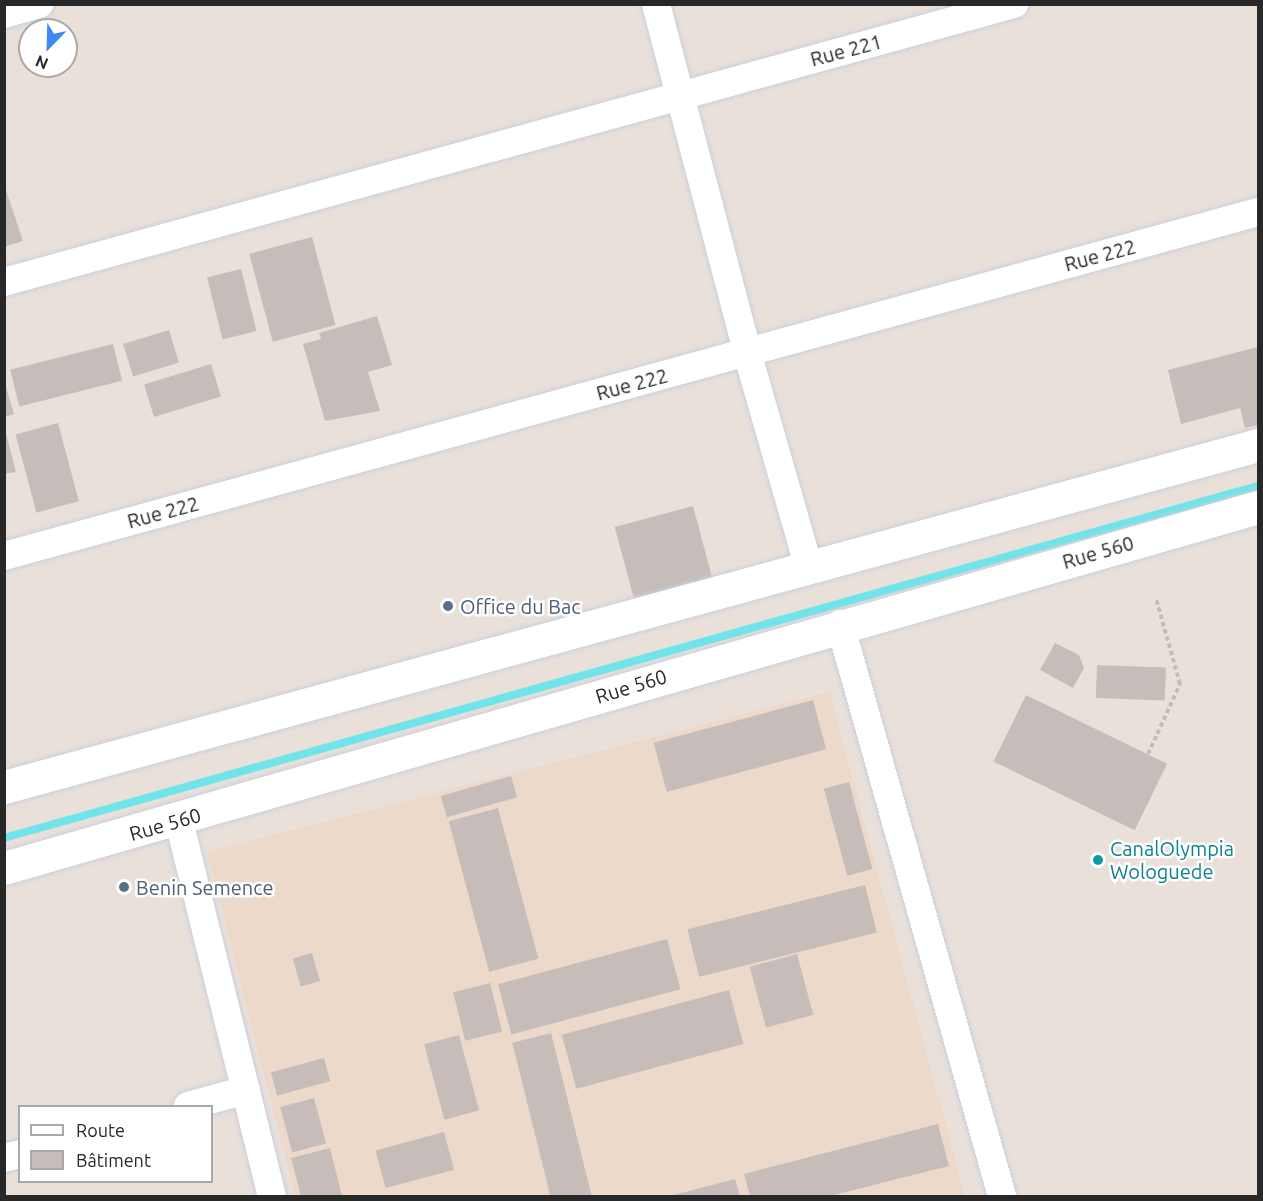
<!DOCTYPE html>
<html>
<head>
<meta charset="utf-8">
<style>
  body { margin:0 }
  #map { position:relative; width:1263px; height:1201px; overflow:hidden; background:#eae0da; font-family:Ubuntu,sans-serif }
  div>[style] { position:absolute }
  .education>* { inset:0; background:#ecd9ca }
  .stream>* { height:8px; margin:-4px; padding:0 4px; transform-origin:4px; border-radius:4px; background:#6fe4ea }
  .building>* { inset:0; background:#c6bdba; transform-origin:0 0 }
  .path>* { height:4px; margin-top:-2px; transform-origin:0; background:repeating-linear-gradient(90deg,#bebebe 0 4.5px,transparent 0 7.5px) }
  .roads { filter:drop-shadow(0 0 2px #c9d0da) drop-shadow(0 0 2px #c9d0da) }
  .street>* { height:28px; margin:-14px; padding:0 14px; transform-origin:14px; border-radius:14px; background:#fff }
  .secondary>* { height:33px; margin:-16.5px; padding:0 16.5px; transform-origin:16.5px; border-radius:16.5px; background:#fff }
  .dots>* { width:16px; height:16px; translate:-50% -50%; box-sizing:border-box; border:3px solid #fff; border-radius:50% }
  span { translate:-50% -50%; white-space:nowrap; text-align:center; line-height:1.15; -webkit-text-stroke:5px #fff; paint-order:stroke }
  .street-label { font-size:20px; color:#282828 }
  .service-label { font-size:20px; color:#4e5e75 }
  .left { translate:0 -50%; text-align:left }
  .culture-label { font-size:20px; color:#0d838f }
  .frame { position:absolute; inset:0; border:6px solid #282828; pointer-events:none }
  .legend { position:absolute; left:18px; top:1105px; width:195px; height:78px; box-sizing:border-box; background:#fff; border:2px solid #a9a9a9; margin:0; padding:8px 10px; list-style:none; font-size:18px; color:#282828 }
  .legend li { display:flex; align-items:center; gap:12px; height:30px }
  .legend b { width:30px; border:2px solid #a9a9a9 }
  .north { position:absolute; left:18px; top:18px; width:60px; height:60px; box-sizing:border-box; background:#fff; border:2px solid #a9a9a9; border-radius:50%; rotate:203deg; font-size:16px; font-weight:700; line-height:24px; text-align:center; color:#282828 }
  .north::after { content:''; display:block; margin:auto; width:21px; height:27px; background:#3e87f4; clip-path:polygon(50% 0,100% 100%,50% 72%,0 100%) }
</style>
</head>
<body>
<div id="map">
  <div class="education">
    <i style="clip-path:polygon(829px 692px,965px 1196px,295px 1196px,207px 852px)"></i>
  </div>
  <div class="stream">
    <i style="left:4px;top:838px;width:1302px;rotate:-15.68deg"></i>
  </div>
  <div class="building">
    <i style="clip-path:polygon(4px 184px,23px 241px,4px 247px)"></i>
    <i style="left:312px;top:237px;width:91px;height:65px;rotate:75deg"></i>
    <i style="left:241px;top:269px;width:64px;height:35px;rotate:76deg"></i>
    <i style="clip-path:polygon(377px 316px,392px 365px,368px 372px,380px 411px,325px 421px,303px 344px,321px 339px,319px 333px)"></i>
    <i style="left:169px;top:330px;width:34px;height:48px;rotate:73deg"></i>
    <i style="left:113px;top:344px;width:38px;height:106px;rotate:76deg"></i>
    <i style="clip-path:polygon(1258px 347px,1258px 425px,1245px 428px,1240px 408px,1181px 424px,1168px 370px)"></i>
    <i style="left:211px;top:364px;width:34px;height:70px;rotate:73deg"></i>
    <i style="clip-path:polygon(4px 380px,14px 414px,4px 417px)"></i>
    <i style="left:58px;top:423px;width:81px;height:44px;rotate:75deg"></i>
    <i style="clip-path:polygon(4px 425px,16px 472px,4px 474px)"></i>
    <i style="left:693px;top:506px;width:79px;height:81px;rotate:75deg"></i>
    <i style="clip-path:polygon(1055px 643px,1079px 655px,1084px 668px,1073px 688px,1040px 670px)"></i>
    <i style="left:1097px;top:665px;width:69px;height:33px;rotate:2deg"></i>
    <i style="left:1026px;top:695px;width:157px;height:74px;rotate:26deg"></i>
    <i style="left:813px;top:700px;width:51px;height:165px;rotate:75deg"></i>
    <i style="left:511px;top:776px;width:22px;height:73px;rotate:74deg"></i>
    <i style="left:849px;top:782px;width:90px;height:26px;rotate:75deg"></i>
    <i style="left:498px;top:808px;width:156px;height:51px;rotate:75deg"></i>
    <i style="left:865px;top:885px;width:49px;height:183px;rotate:76deg"></i>
    <i style="left:667px;top:939px;width:52px;height:175px;rotate:75deg"></i>
    <i style="left:312px;top:953px;width:29px;height:20px;rotate:74deg"></i>
    <i style="left:797px;top:954px;width:63px;height:49px;rotate:75deg"></i>
    <i style="left:490px;top:983px;width:50px;height:38px;rotate:76deg"></i>
    <i style="left:729px;top:990px;width:56px;height:173px;rotate:75deg"></i>
    <i style="left:551px;top:1033px;width:168px;height:40px;rotate:76deg"></i>
    <i style="left:459px;top:1035px;width:78px;height:36px;rotate:75deg"></i>
    <i style="left:324px;top:1058px;width:24px;height:55px;rotate:75deg"></i>
    <i style="left:314px;top:1098px;width:47px;height:35px;rotate:75deg"></i>
    <i style="clip-path:polygon(938px 1124px,949px 1166px,830px 1196px,750px 1196px,744px 1174px)"></i>
    <i style="left:444px;top:1132px;width:39px;height:71px;rotate:75deg"></i>
    <i style="clip-path:polygon(330px 1148px,342px 1196px,301px 1196px,291px 1158px)"></i>
    <i style="clip-path:polygon(735px 1179px,740px 1196px,670px 1196px)"></i>
  </div>
  <div class="path">
    <i style="left:1148px;top:754px;width:77px;rotate:-65.4deg"></i>
    <i style="left:1180px;top:684px;width:89px;rotate:-105.6deg"></i>
  </div>
  <div class="roads">
    <div class="street">
      <i style="left:656px;top:4px;width:360px;rotate:75.3deg"></i>
      <i style="left:747px;top:352px;width:225px;rotate:74deg"></i>
      <i style="left:4px;top:14px;width:37px;rotate:-16deg"></i>
      <i style="left:4px;top:282px;width:1048px;rotate:-15.39deg"></i>
      <i style="left:4px;top:556px;width:1300px;rotate:-15.34deg"></i>
      <i style="left:840px;top:624px;width:594px;rotate:74.19deg"></i>
      <i style="left:179px;top:821px;width:386px;rotate:76.1deg"></i>
      <i style="left:188px;top:1106px;width:60px;rotate:-15.4deg"></i>
      <i style="left:4px;top:1158px;width:16px;rotate:-14deg"></i>
    </div>
    <div class="secondary">
      <i style="left:4px;top:787px;width:1300px;rotate:-15.26deg"></i>
      <i style="left:4px;top:868px;width:1305px;rotate:-16.06deg"></i>
    </div>
  </div>
  <div class="dots">
    <i style="left:448px;top:606px;background:#5c6f8a"></i>
    <i style="left:1098px;top:860px;background:#0f9aa8"></i>
    <i style="left:124px;top:887px;background:#5c6f8a"></i>
  </div>
  <div class="street-label">
    <span style="left:846px;top:50px;rotate:-15deg">Rue 221</span>
    <span style="left:1100px;top:255px;rotate:-15deg">Rue 222</span>
    <span style="left:632px;top:384px;rotate:-15deg">Rue 222</span>
    <span style="left:163px;top:512px;rotate:-15deg">Rue 222</span>
    <span style="left:1098px;top:552px;rotate:-16deg">Rue 560</span>
    <span style="left:631px;top:686px;rotate:-17deg">Rue 560</span>
    <span style="left:165px;top:824px;rotate:-16deg">Rue 560</span>
  </div>
  <div class="service-label">
    <span class="left" style="left:460px;top:606px">Office du Bac</span>
    <span class="left" style="left:136px;top:887px">Benin Semence</span>
  </div>
  <div class="culture-label">
    <span class="left" style="left:1110px;top:860px">CanalOlympia<br>Wologuede</span>
  </div>
  <div class="frame"></div>
  <ul class="legend">
  <li><b style="height:8px;background:#fff"></b>Route</li>
  <li><b style="height:16px;background:#c6bdba"></b>Bâtiment</li>
  </ul>
  <div class="north">N</div>
</div>
</body>
</html>
